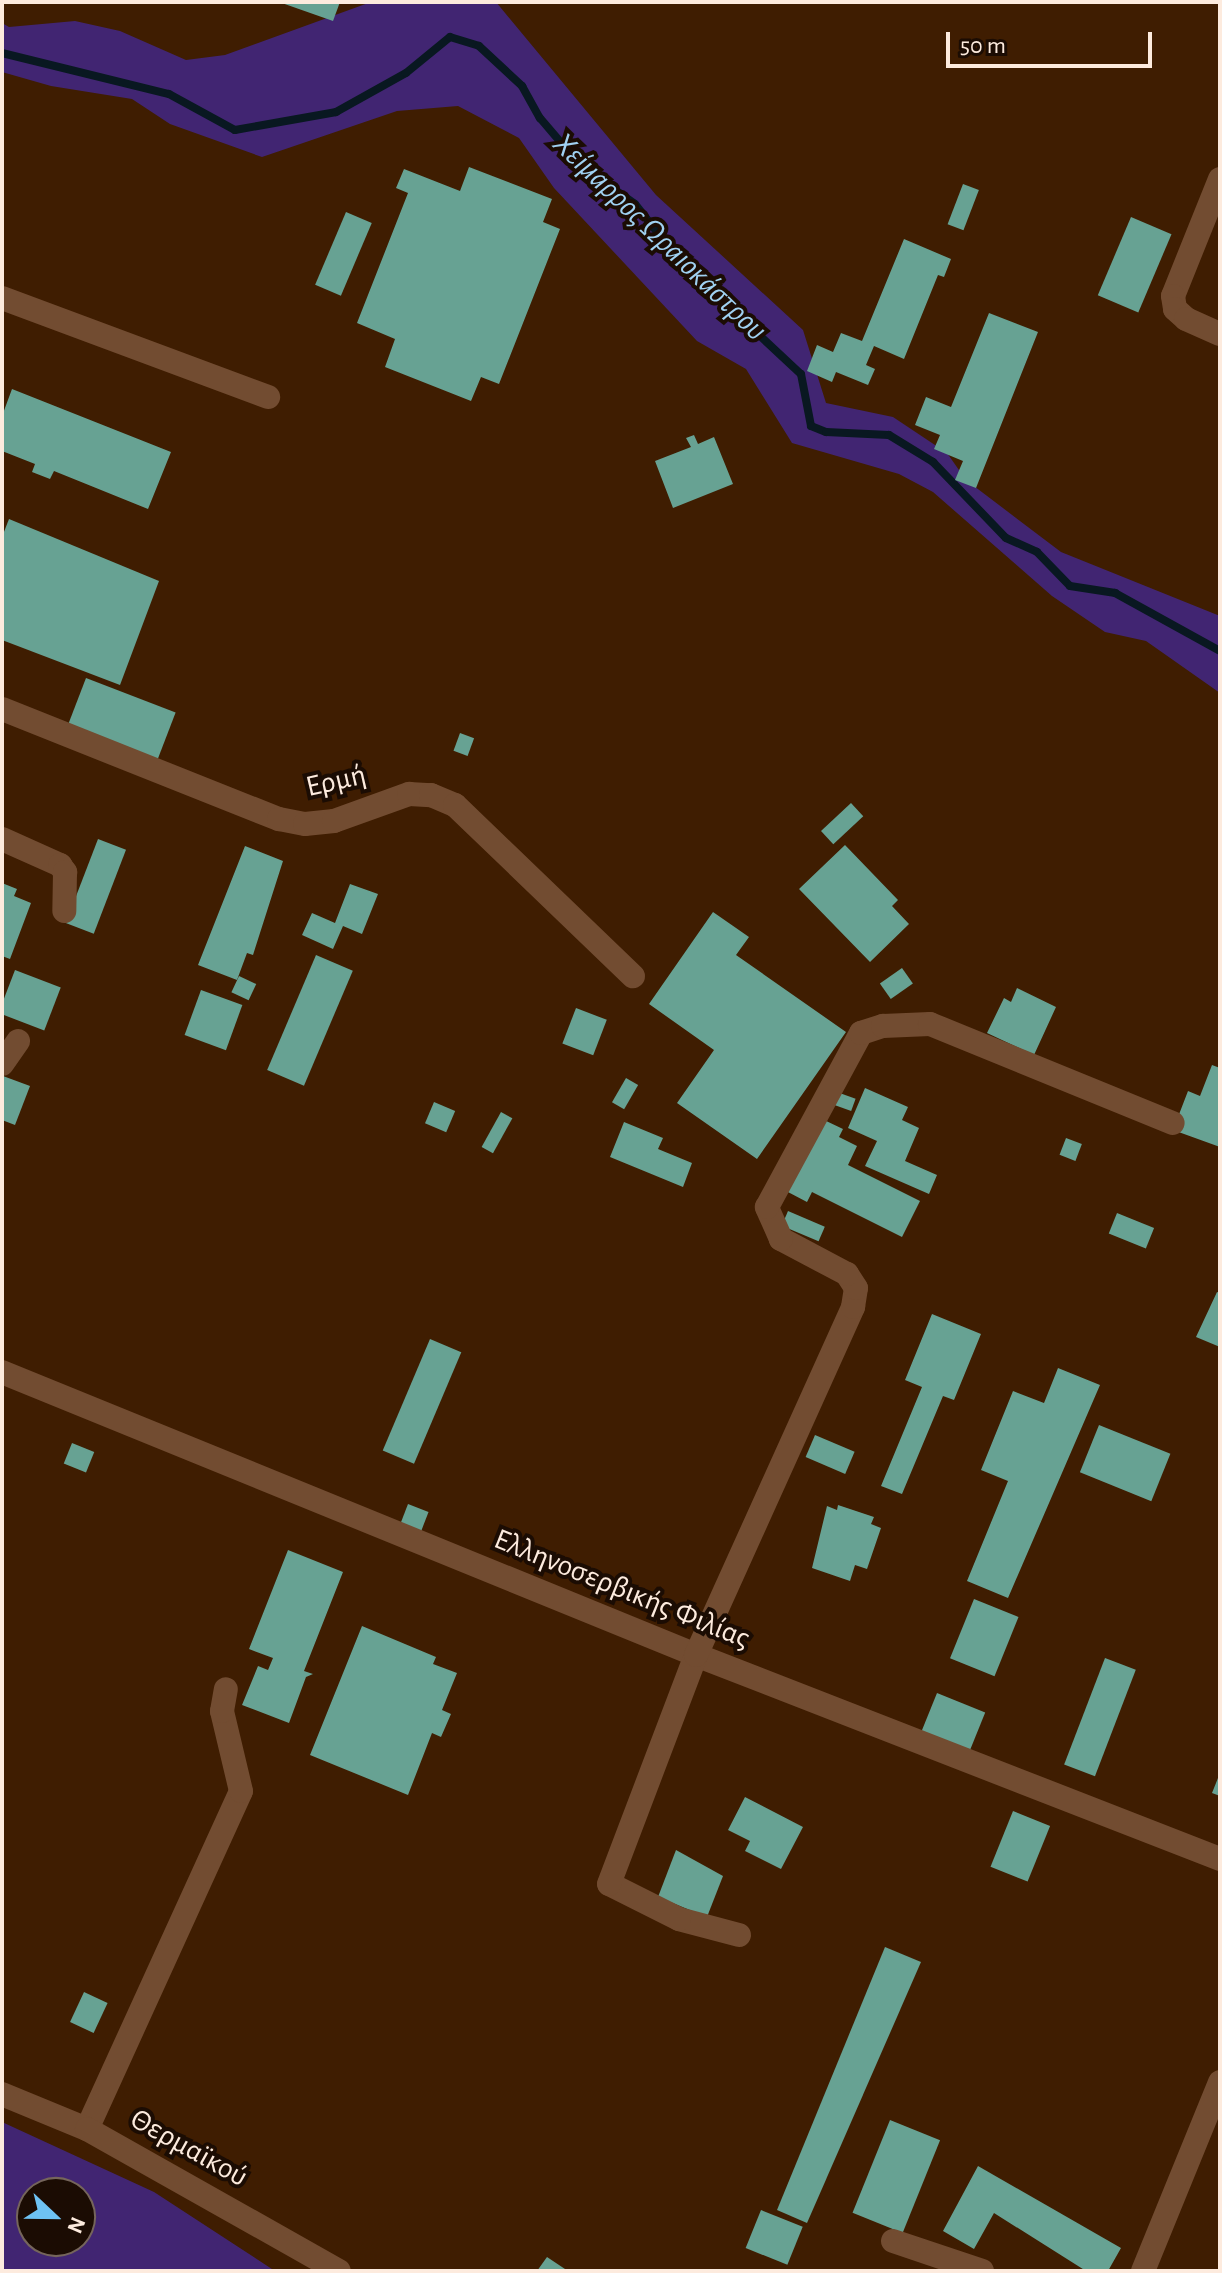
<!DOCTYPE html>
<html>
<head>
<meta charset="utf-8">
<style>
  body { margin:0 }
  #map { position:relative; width:1222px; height:2273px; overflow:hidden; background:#3f1d01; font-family:"Alegreya Sans",sans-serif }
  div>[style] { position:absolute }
  .green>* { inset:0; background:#412572 }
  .stream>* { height:8px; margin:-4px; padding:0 4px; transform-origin:4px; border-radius:4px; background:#091821 }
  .building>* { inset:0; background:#67a293; transform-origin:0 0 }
  .minor>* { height:24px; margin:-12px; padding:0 12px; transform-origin:12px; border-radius:12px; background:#724c31 }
  .tertiary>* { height:24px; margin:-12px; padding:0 12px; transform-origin:12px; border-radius:12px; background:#724c31 }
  span { translate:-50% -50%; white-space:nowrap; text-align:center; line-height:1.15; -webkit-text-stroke:8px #1b0c03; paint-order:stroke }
  .street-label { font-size:30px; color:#fdebde }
  .water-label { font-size:32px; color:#a0d1f1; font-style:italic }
  .frame { position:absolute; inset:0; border:4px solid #fdebde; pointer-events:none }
  .north { position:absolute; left:16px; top:2177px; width:80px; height:80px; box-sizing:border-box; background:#1b0c03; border:2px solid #75655b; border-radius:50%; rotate:112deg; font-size:22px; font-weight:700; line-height:32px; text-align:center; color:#fdebde }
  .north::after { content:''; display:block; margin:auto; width:28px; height:36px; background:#6ec2f3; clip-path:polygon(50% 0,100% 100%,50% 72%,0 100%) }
  .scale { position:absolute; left:946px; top:32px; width:206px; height:36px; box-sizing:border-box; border:4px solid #fdebde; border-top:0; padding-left:10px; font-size:24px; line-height:28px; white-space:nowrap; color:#fdebde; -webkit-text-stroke:6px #1b0c03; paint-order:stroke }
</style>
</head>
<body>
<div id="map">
  <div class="green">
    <i style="clip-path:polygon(371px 2px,496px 2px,656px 195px,803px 330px,826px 403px,893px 417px,947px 453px,966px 480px,1061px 552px,1220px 616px,1220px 693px,1146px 641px,1105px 632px,1052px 596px,933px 492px,899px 474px,792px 443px,746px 369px,697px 341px,554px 188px,519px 138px,458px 106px,397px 111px,262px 157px,170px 124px,132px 99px,51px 86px,2px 72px,2px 23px,9px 27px,75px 21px,120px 31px,186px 60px,225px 55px)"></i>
    <i style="clip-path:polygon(evenodd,2px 2122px,154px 2192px,275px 2271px,2px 2271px,2px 2122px,32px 2193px,80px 2193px,80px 2241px,32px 2241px,32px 2193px)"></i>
  </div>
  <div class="stream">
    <i style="left:2px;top:53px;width:172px;rotate:13.8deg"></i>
    <i style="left:169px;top:94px;width:75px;rotate:28.6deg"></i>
    <i style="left:235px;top:130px;width:103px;rotate:-10.1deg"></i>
    <i style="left:336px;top:112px;width:80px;rotate:-29.1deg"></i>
    <i style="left:406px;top:73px;width:57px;rotate:-39.3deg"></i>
    <i style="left:450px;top:37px;width:30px;rotate:17deg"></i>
    <i style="left:479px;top:46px;width:59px;rotate:42.9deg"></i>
    <i style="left:522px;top:86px;width:37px;rotate:61deg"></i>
    <i style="left:540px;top:118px;width:62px;rotate:49.6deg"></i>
    <i style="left:580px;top:165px;width:67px;rotate:35.3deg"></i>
    <i style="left:635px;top:204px;width:71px;rotate:51.8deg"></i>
    <i style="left:679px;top:260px;width:167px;rotate:43.1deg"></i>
    <i style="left:801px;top:374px;width:53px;rotate:79.1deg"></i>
    <i style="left:811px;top:426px;width:16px;rotate:22deg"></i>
    <i style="left:826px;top:432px;width:63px;rotate:2.7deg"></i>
    <i style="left:889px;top:435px;width:52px;rotate:31.5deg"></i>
    <i style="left:933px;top:462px;width:105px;rotate:46.2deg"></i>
    <i style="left:1006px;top:538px;width:34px;rotate:24deg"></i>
    <i style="left:1037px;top:552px;width:47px;rotate:45.9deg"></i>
    <i style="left:1070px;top:586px;width:46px;rotate:8.8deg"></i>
    <i style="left:1115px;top:593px;width:120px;rotate:28.9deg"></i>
  </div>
  <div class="building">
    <i style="clip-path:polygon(279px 2px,340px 2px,333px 21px)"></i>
    <i style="clip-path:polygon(469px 167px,552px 199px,543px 222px,560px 229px,499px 384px,481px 377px,471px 401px,385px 367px,395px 339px,357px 323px,408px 193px,396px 188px,404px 169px,460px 191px)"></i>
    <i style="left:963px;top:184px;width:17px;height:43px;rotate:21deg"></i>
    <i style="left:346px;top:212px;width:28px;height:79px;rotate:23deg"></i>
    <i style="left:1131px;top:217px;width:44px;height:85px;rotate:23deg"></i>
    <i style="clip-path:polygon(904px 239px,951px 259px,944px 277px,938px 275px,904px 359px,874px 346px,866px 365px,875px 369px,868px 385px,836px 372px,832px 382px,807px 371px,817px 345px,833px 352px,841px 333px,862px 341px)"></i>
    <i style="clip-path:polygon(989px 313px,1038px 332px,976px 488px,955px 480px,963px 461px,934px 449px,940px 435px,915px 425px,926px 397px,951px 407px)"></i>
    <i style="clip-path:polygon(12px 389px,171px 452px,148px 509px,54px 471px,50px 479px,32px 472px,35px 464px,2px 451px,2px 416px)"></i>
    <i style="clip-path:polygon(694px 435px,698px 444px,714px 437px,733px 484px,673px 508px,655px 461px,691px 447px,686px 438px)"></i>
    <i style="clip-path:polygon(9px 519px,159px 581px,120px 685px,2px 640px,2px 537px)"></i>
    <i style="left:86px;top:678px;width:96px;height:53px;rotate:21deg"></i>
    <i style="left:460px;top:733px;width:15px;height:19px;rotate:20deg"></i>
    <i style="left:851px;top:803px;width:18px;height:41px;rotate:47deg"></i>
    <i style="left:98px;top:839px;width:30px;height:90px;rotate:21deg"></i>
    <i style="clip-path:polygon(845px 845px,898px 900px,892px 906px,909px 924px,870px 962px,799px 889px)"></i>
    <i style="clip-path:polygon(245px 846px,283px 861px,253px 955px,247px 953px,237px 980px,198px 965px)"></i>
    <i style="clip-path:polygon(2px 883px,17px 889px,14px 896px,31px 903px,10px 959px,2px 956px)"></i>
    <i style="clip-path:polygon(350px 884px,378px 894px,362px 934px,343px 926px,333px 949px,302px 935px,312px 913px,335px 923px)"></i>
    <i style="clip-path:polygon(713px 912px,749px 937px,736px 955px,846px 1032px,757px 1159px,677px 1103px,714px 1050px,649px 1004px)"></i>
    <i style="left:316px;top:955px;width:40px;height:125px;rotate:23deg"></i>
    <i style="left:902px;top:968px;width:19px;height:27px;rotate:55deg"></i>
    <i style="left:15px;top:970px;width:49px;height:46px;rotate:21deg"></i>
    <i style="left:239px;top:976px;width:19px;height:18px;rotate:25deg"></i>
    <i style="clip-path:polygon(1017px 988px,1056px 1007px,1034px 1055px,987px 1033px,1004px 998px,1011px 1002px)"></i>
    <i style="left:201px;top:990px;width:44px;height:48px;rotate:20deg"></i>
    <i style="left:576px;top:1008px;width:33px;height:38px;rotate:21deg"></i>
    <i style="clip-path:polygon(1212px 1065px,1220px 1068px,1220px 1147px,1173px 1130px,1188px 1091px,1200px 1096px)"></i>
    <i style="clip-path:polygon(3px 1076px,30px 1086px,15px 1125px,2px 1120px)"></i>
    <i style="left:626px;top:1078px;width:14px;height:28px;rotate:30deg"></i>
    <i style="clip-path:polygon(865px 1088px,908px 1107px,902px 1120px,919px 1128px,905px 1161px,937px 1175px,929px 1194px,865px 1166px,877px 1141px,848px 1128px)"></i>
    <i style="left:834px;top:1091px;width:23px;height:13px;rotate:20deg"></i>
    <i style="left:434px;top:1102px;width:23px;height:23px;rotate:23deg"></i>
    <i style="left:501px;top:1112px;width:13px;height:40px;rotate:29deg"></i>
    <i style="clip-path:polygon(822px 1119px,843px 1129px,839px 1137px,857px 1146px,848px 1165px,920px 1201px,902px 1237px,812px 1192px,807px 1202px,786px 1191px)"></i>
    <i style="clip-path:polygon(624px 1122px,663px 1138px,658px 1149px,692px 1163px,683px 1187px,610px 1157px)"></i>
    <i style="left:1066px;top:1138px;width:17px;height:18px;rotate:21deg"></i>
    <i style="left:788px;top:1211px;width:40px;height:16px;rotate:23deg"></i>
    <i style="left:1117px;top:1213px;width:40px;height:22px;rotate:22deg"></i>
    <i style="clip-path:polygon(1217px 1292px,1220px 1293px,1220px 1347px,1196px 1337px)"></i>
    <i style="clip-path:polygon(932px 1314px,981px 1334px,954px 1400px,943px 1396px,902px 1494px,881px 1486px,922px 1387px,905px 1380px)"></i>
    <i style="left:430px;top:1339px;width:34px;height:121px;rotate:23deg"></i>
    <i style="clip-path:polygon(1058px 1368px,1100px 1385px,1008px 1598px,967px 1581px,1008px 1481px,981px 1470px,1013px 1391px,1044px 1403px)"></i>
    <i style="left:1099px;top:1425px;width:77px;height:51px;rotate:22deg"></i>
    <i style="left:815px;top:1435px;width:43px;height:24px;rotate:23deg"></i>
    <i style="left:72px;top:1443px;width:24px;height:22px;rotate:22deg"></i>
    <i style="left:408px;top:1504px;width:22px;height:26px;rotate:21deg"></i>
    <i style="clip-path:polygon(838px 1505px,874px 1517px,871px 1524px,881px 1528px,867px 1569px,855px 1565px,850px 1581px,812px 1568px,827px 1506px,837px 1510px)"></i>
    <i style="clip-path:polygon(288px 1550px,343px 1572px,304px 1671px,313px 1674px,306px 1677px,289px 1723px,242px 1705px,258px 1666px,268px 1670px,273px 1658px,249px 1649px)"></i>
    <i style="left:974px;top:1599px;width:48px;height:64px;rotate:22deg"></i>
    <i style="clip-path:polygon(362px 1626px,436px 1657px,433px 1664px,457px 1673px,442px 1710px,451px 1714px,441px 1737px,432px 1733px,408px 1795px,310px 1755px)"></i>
    <i style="left:1105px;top:1658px;width:33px;height:114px;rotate:21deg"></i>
    <i style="left:937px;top:1693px;width:52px;height:48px;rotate:22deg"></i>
    <i style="clip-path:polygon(1220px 1773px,1220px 1796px,1212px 1793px)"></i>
    <i style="clip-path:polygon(745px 1797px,803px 1827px,781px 1869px,745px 1851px,750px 1841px,728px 1830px)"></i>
    <i style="left:1013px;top:1811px;width:40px;height:60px;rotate:22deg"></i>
    <i style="clip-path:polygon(676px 1850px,723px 1876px,707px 1917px,658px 1897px)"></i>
    <i style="clip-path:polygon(885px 1947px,921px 1962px,807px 2223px,777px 2210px)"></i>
    <i style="left:84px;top:1992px;width:26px;height:33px;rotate:25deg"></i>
    <i style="left:890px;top:2120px;width:54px;height:100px;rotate:22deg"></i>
    <i style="clip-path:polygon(978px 2166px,1121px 2248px,1108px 2271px,1086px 2271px,994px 2213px,974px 2249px,943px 2231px)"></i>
    <i style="left:761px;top:2210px;width:45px;height:41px;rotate:22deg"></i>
    <i style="clip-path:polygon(547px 2257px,568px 2271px,537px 2271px)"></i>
  </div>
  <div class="minor">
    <i style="left:1220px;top:179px;width:126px;rotate:111.9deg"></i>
    <i style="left:1173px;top:296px;width:13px;rotate:81deg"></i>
    <i style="left:1175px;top:309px;width:15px;rotate:42deg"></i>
    <i style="left:1186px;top:319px;width:37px;rotate:24deg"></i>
    <i style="left:2px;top:298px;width:284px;rotate:20.4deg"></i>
    <i style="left:2px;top:709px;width:298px;rotate:21.7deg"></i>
    <i style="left:279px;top:819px;width:26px;rotate:11deg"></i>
    <i style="left:305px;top:824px;width:29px;rotate:-6deg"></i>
    <i style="left:334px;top:821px;width:80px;rotate:-19.8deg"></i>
    <i style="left:409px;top:794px;width:22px;rotate:3deg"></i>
    <i style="left:431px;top:795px;width:26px;rotate:23deg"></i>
    <i style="left:455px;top:805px;width:247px;rotate:43.9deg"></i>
    <i style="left:2px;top:839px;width:64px;rotate:24.1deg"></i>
    <i style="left:60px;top:865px;width:9px;rotate:54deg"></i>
    <i style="left:65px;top:872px;width:39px;rotate:91deg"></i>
    <i style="left:2px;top:1064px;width:28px;rotate:-55deg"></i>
    <i style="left:2px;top:1372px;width:749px;rotate:22.18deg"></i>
    <i style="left:696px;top:1655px;width:562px;rotate:21.27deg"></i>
    <i style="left:739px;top:1935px;width:62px;rotate:-165.1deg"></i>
    <i style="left:679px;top:1919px;width:78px;rotate:-153.4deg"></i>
    <i style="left:609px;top:1884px;width:245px;rotate:-69.2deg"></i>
    <i style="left:696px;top:1655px;width:382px;rotate:-65.7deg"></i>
    <i style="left:853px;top:1307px;width:19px;rotate:-81deg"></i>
    <i style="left:856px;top:1288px;width:17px;rotate:-123deg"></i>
    <i style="left:847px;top:1274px;width:75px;rotate:-152.1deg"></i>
    <i style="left:781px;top:1239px;width:35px;rotate:-114deg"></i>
    <i style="left:767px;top:1207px;width:198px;rotate:-61.6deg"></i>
    <i style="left:861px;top:1033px;width:23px;rotate:-18deg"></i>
    <i style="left:883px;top:1026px;width:47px;rotate:-2.4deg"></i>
    <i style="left:930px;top:1024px;width:262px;rotate:22.2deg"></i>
    <i style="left:87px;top:2129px;width:371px;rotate:-65.5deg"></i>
    <i style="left:241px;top:1791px;width:82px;rotate:-103.4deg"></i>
    <i style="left:222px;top:1711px;width:22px;rotate:-80deg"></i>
    <i style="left:893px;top:2241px;width:94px;rotate:18.6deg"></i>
    <i style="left:1143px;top:2271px;width:204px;rotate:-67.8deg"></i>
  </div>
  <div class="tertiary">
    <i style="left:2px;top:2094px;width:92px;rotate:22.4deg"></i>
    <i style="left:87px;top:2129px;width:289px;rotate:29.4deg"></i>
  </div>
  <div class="street-label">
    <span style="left:336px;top:781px;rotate:-13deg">Ερμή</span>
    <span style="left:622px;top:1589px;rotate:22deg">Ελληνοσερβικής Φιλίας</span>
    <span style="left:189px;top:2148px;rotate:29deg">Θερμαϊκού</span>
  </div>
  <div class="water-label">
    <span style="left:660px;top:237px;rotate:44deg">Χείμαρρος Ωραιοκάστρου</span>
  </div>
  <div class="frame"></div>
  <div class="north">N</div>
  <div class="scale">50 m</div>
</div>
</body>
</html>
